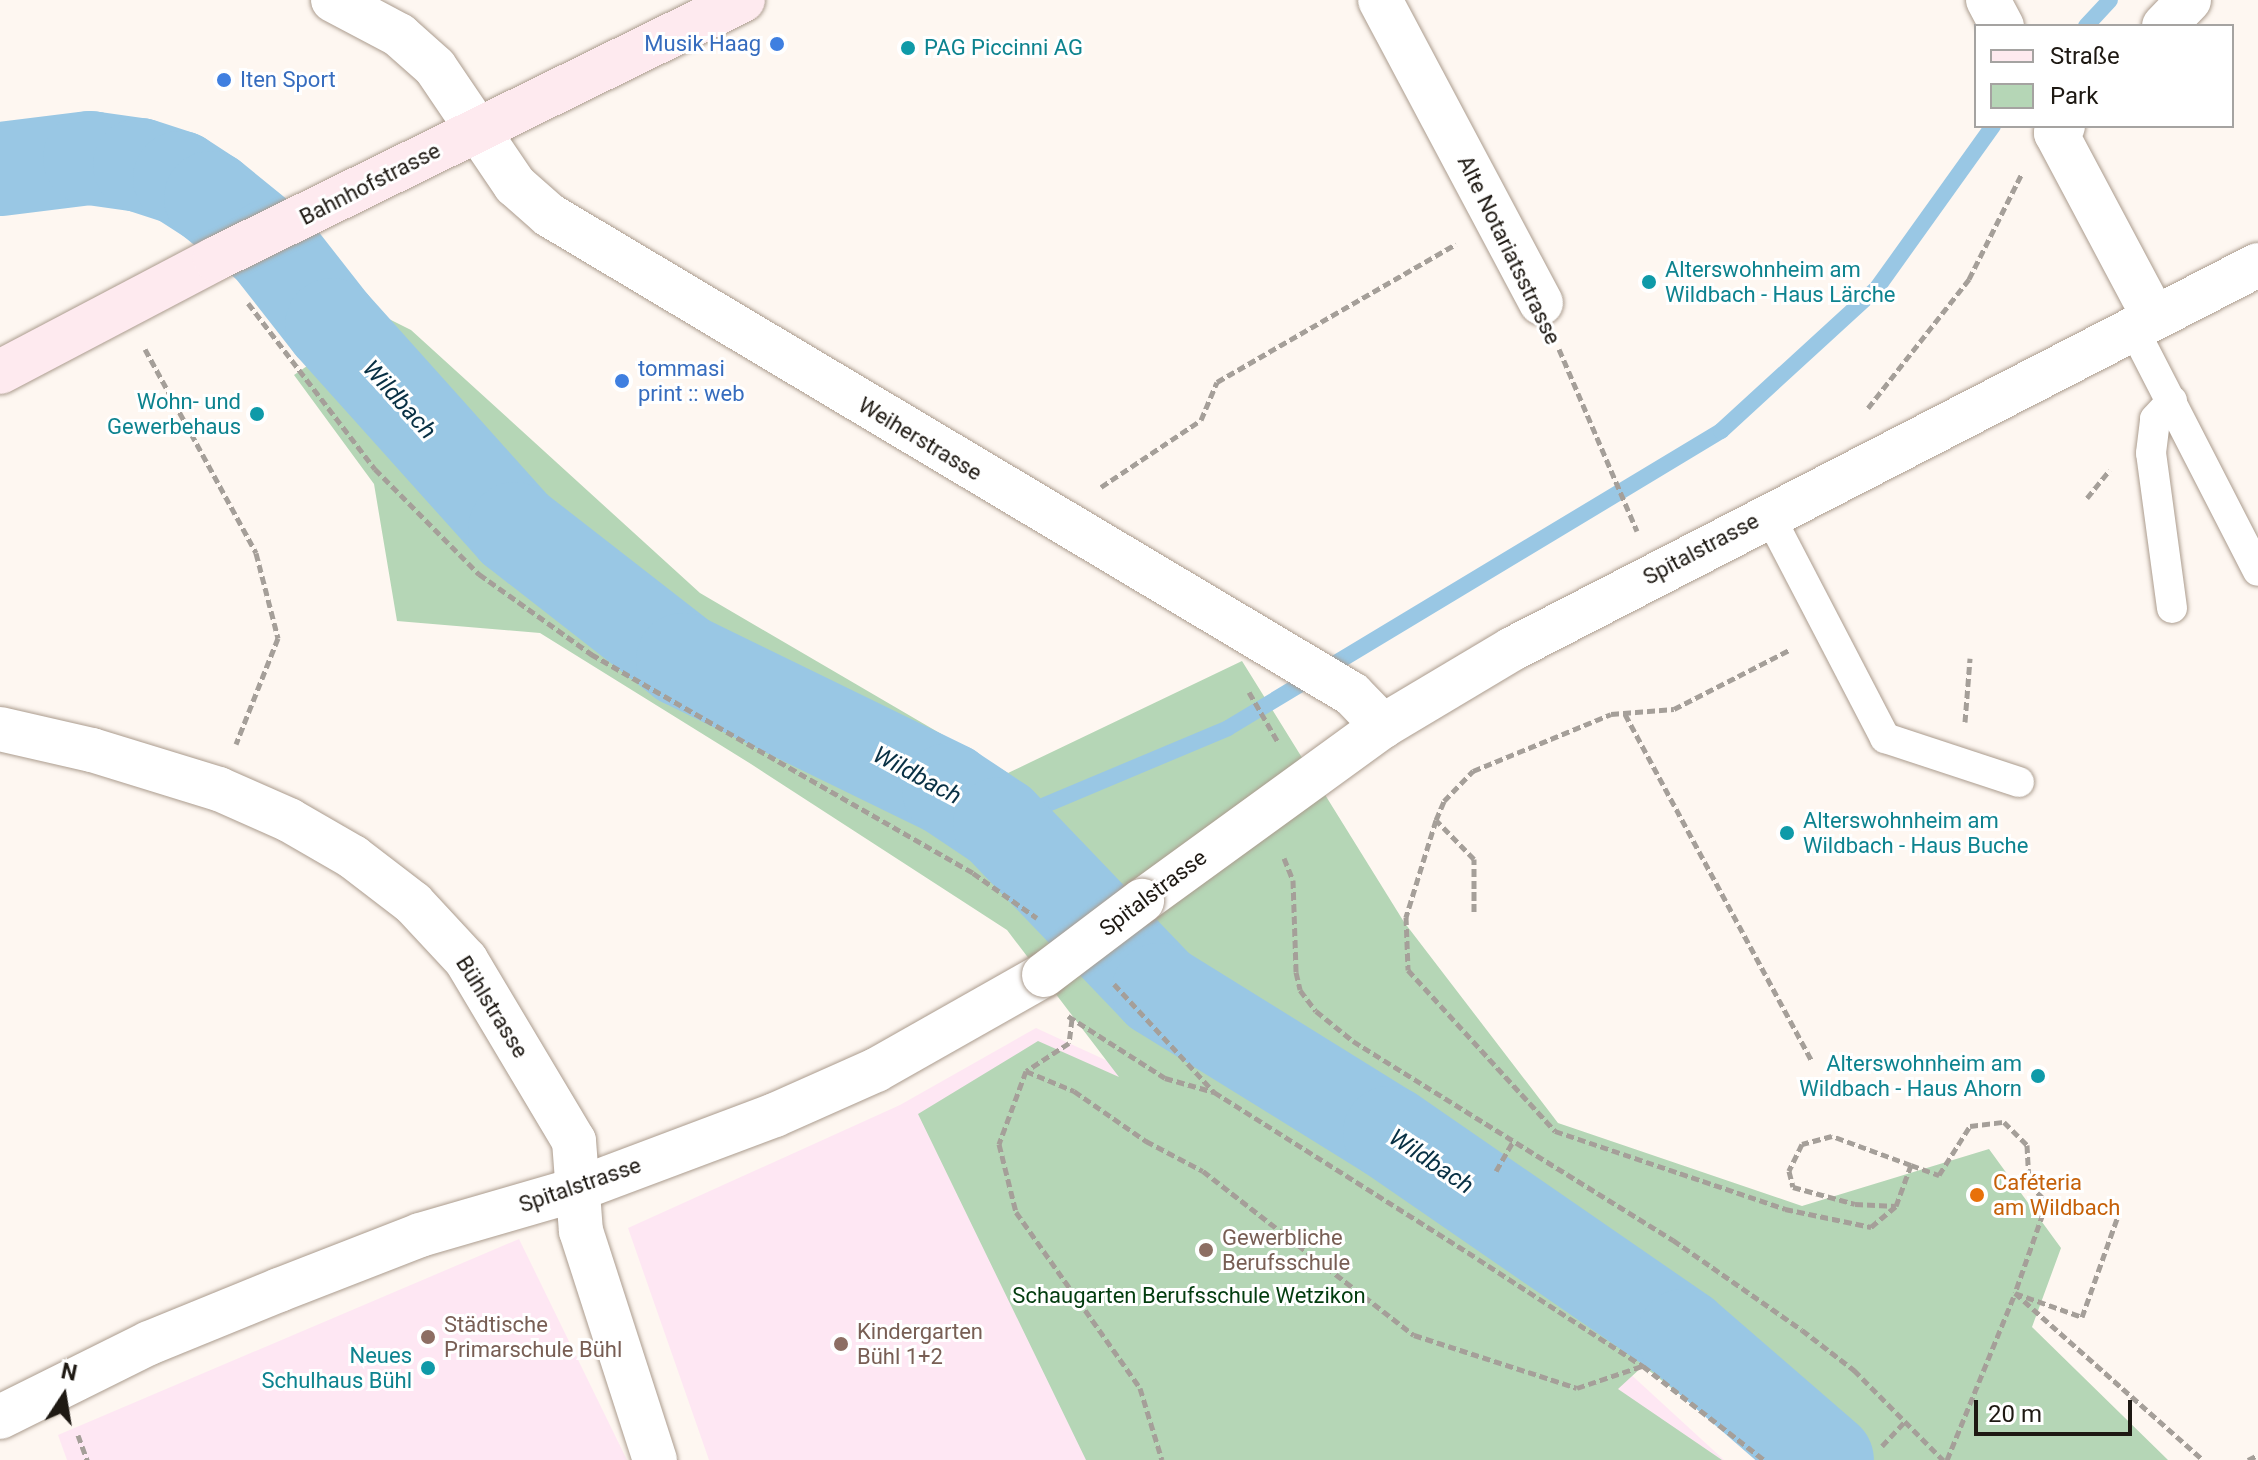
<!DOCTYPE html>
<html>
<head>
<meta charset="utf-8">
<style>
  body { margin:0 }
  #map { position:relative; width:2258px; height:1460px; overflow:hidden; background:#fef7f1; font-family:Roboto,sans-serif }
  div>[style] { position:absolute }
  .education>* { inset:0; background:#fee7f3 }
  .green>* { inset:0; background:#b5d6b6 }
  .stream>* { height:16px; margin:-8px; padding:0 8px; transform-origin:8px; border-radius:8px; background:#99c7e4 }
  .river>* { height:94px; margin:-47px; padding:0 47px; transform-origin:47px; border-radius:47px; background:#99c7e4 }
  .path>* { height:5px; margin-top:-2.5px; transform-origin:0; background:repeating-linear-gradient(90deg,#a59f99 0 8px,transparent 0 12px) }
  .roads { filter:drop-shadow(0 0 2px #ab9c8e) drop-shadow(0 0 2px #ab9c8e) }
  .service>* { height:30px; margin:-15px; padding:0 15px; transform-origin:15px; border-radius:15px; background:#fff }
  .minor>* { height:44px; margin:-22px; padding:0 22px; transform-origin:22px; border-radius:22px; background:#fff }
  .tertiary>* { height:44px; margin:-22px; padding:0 22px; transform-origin:22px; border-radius:22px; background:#fff }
  .secondary>* { height:44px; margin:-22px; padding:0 22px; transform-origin:22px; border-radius:22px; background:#feeaef }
  .bridges { filter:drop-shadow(0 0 2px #ab9c8e) drop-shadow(0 0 2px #ab9c8e) }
  .tertiary-bridge>* { height:44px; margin:-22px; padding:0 22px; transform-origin:22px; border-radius:22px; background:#fff }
  .dots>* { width:22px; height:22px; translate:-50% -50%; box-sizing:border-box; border:4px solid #fff; border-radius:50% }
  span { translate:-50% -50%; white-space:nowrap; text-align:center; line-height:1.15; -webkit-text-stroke:6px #fff; paint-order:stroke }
  .shop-label { font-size:22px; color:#366cbe }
  .right { translate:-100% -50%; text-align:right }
  .left { translate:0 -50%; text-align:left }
  .culture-label { font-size:22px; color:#0d838f }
  .street-label { font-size:22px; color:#1e1913 }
  .food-label { font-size:22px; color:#c56008 }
  .education-label { font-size:22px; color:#785e54 }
  .park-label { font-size:22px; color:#023c0e }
  .water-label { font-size:24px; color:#083044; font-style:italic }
  .legend { position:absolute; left:1974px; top:24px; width:260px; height:104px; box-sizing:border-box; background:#fff; border:2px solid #a5a3a1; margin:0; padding:10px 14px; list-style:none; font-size:24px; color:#1e1913 }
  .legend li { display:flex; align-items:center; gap:16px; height:40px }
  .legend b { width:40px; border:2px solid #a5a3a1 }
  .north { position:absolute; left:24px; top:1356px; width:80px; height:80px; -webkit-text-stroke:6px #fff; paint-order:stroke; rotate:12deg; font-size:22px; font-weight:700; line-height:32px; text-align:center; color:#1e1913 }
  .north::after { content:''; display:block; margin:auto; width:28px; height:36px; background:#1e1913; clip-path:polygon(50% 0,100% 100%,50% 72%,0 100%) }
  .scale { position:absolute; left:1974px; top:1400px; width:158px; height:36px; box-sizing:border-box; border:4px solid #1e1913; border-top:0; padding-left:10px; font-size:24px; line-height:28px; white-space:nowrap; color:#1e1913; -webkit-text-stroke:6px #fff; paint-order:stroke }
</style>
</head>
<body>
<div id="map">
  <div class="education">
    <i style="clip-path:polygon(1036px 1028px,1260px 1131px,1626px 1370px,1724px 1460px,709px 1460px,628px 1228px,900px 1105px)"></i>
    <i style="clip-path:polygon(519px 1239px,627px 1460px,67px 1460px,58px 1435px)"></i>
  </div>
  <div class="green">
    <i style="clip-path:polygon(381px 315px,411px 330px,700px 593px,1008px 773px,1242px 661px,1404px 922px,1558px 1123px,1802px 1206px,1989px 1149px,2061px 1248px,2032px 1327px,2168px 1460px,1764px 1460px,1643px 1366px,1618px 1389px,1722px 1460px,1086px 1460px,918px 1114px,1038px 1041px,1119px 1077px,1007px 930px,751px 764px,540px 633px,397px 621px,374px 484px,294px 375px)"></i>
  </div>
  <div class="stream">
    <i style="left:2086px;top:26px;width:35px;rotate:-47deg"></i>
    <i style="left:1000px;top:824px;width:247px;rotate:-22.8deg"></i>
    <i style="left:1228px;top:728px;width:576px;rotate:-31.07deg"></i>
    <i style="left:1721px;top:431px;width:212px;rotate:-42.5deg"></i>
    <i style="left:1877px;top:288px;width:199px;rotate:-54.4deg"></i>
  </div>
  <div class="river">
    <i style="left:0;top:169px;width:91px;rotate:-7deg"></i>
    <i style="left:90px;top:158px;width:50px;rotate:8deg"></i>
    <i style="left:140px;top:165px;width:42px;rotate:18deg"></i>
    <i style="left:180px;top:178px;width:37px;rotate:33deg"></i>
    <i style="left:211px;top:198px;width:76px;rotate:39.1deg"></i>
    <i style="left:270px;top:246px;width:100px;rotate:51.9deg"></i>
    <i style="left:332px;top:325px;width:274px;rotate:48.1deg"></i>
    <i style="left:515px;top:529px;width:213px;rotate:37.9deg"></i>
    <i style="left:683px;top:660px;width:296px;rotate:26deg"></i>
    <i style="left:949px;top:790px;width:61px;rotate:33.7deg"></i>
    <i style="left:1000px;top:824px;width:230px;rotate:46.2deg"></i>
    <i style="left:1159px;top:990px;width:272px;rotate:31.8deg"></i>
    <i style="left:1390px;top:1133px;width:357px;rotate:34.6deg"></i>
    <i style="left:1684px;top:1336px;width:189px;rotate:40.9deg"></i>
  </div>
  <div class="path">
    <i style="left:248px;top:303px;width:209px;rotate:52.6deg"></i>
    <i style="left:375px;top:469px;width:148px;rotate:45.3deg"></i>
    <i style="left:479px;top:574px;width:138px;rotate:35.5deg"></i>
    <i style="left:591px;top:654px;width:440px;rotate:29.8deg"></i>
    <i style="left:973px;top:873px;width:78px;rotate:35.1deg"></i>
    <i style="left:145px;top:349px;width:232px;rotate:61.4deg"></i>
    <i style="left:256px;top:553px;width:88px;rotate:75.5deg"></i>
    <i style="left:278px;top:638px;width:114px;rotate:111.6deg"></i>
    <i style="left:1559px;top:349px;width:198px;rotate:66.8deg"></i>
    <i style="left:1868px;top:408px;width:164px;rotate:-51.9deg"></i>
    <i style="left:1969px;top:279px;width:119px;rotate:-63.4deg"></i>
    <i style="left:1101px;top:487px;width:120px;rotate:-33.8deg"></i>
    <i style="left:1201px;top:420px;width:41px;rotate:-67.2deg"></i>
    <i style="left:1217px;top:382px;width:276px;rotate:-30deg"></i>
    <i style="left:2087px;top:498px;width:36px;rotate:-51deg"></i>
    <i style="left:1249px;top:692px;width:58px;rotate:59.9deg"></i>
    <i style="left:1625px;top:714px;width:393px;rotate:61.7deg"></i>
    <i style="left:1965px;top:722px;width:64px;rotate:-85.5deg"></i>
    <i style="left:1436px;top:820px;width:102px;rotate:107.2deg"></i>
    <i style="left:1406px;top:917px;width:53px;rotate:87.8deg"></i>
    <i style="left:1408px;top:970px;width:218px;rotate:47.6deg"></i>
    <i style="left:1555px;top:1131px;width:243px;rotate:18.7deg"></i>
    <i style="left:1785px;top:1209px;width:88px;rotate:11.8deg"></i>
    <i style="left:1871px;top:1227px;width:33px;rotate:-40deg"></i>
    <i style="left:1896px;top:1206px;width:44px;rotate:-69.9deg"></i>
    <i style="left:1911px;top:1165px;width:84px;rotate:-159.8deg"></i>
    <i style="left:1832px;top:1136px;width:31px;rotate:165deg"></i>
    <i style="left:1802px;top:1144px;width:30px;rotate:116deg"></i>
    <i style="left:1789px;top:1171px;width:16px;rotate:76deg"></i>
    <i style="left:1793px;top:1187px;width:64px;rotate:15.3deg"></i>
    <i style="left:1855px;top:1204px;width:41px;rotate:2.8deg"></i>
    <i style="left:1284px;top:858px;width:24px;rotate:68deg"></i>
    <i style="left:1293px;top:880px;width:92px;rotate:88.1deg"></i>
    <i style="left:1296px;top:972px;width:18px;rotate:77deg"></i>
    <i style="left:1300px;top:990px;width:26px;rotate:53deg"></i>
    <i style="left:1316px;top:1011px;width:48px;rotate:39deg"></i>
    <i style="left:1353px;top:1041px;width:377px;rotate:31.9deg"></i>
    <i style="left:1673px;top:1240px;width:157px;rotate:34.9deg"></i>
    <i style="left:1802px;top:1330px;width:66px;rotate:37.6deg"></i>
    <i style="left:1854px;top:1370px;width:127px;rotate:45.3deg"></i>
    <i style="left:1474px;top:912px;width:53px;rotate:-90deg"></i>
    <i style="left:1474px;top:859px;width:54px;rotate:-134.3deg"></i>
    <i style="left:1436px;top:820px;width:21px;rotate:-67deg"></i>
    <i style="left:1444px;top:801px;width:42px;rotate:-46deg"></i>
    <i style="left:1473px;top:771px;width:149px;rotate:-22.4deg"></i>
    <i style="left:1611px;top:714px;width:63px;rotate:-4.5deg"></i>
    <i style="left:1674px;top:709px;width:131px;rotate:-27.1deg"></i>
    <i style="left:1114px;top:984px;width:147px;rotate:47.2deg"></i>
    <i style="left:1068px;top:1016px;width:115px;rotate:32.6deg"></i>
    <i style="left:1165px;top:1078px;width:51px;rotate:15.9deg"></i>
    <i style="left:1214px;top:1092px;width:312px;rotate:32.3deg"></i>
    <i style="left:1478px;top:1259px;width:197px;rotate:33deg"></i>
    <i style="left:1643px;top:1366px;width:153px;rotate:37.8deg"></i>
    <i style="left:1072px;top:1019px;width:24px;rotate:97deg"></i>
    <i style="left:1069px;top:1043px;width:51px;rotate:146.9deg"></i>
    <i style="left:1026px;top:1071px;width:78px;rotate:110.3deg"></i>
    <i style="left:999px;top:1144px;width:70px;rotate:76deg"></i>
    <i style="left:1016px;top:1212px;width:215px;rotate:54.8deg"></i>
    <i style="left:1140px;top:1388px;width:75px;rotate:73deg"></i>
    <i style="left:1026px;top:1071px;width:52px;rotate:22.6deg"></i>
    <i style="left:1074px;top:1091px;width:88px;rotate:34.8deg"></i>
    <i style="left:1146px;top:1141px;width:64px;rotate:27.8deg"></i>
    <i style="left:1203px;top:1171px;width:267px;rotate:37.9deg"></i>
    <i style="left:1414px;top:1335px;width:171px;rotate:18deg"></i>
    <i style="left:1577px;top:1388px;width:69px;rotate:-18.7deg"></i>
    <i style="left:1911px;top:1165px;width:30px;rotate:20deg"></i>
    <i style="left:1939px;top:1175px;width:58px;rotate:-57.7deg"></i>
    <i style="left:1970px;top:1126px;width:34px;rotate:-7deg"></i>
    <i style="left:2004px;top:1122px;width:33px;rotate:45deg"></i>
    <i style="left:2027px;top:1145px;width:39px;rotate:87deg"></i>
    <i style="left:2029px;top:1184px;width:25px;rotate:45deg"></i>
    <i style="left:2047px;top:1202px;width:96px;rotate:109.4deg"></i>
    <i style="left:2015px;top:1293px;width:71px;rotate:19.7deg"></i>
    <i style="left:2082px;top:1317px;width:107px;rotate:-70.4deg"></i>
    <i style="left:1496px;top:1171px;width:34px;rotate:-60deg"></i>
    <i style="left:78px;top:1435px;width:27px;rotate:70deg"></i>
    <i style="left:1882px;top:1446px;width:33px;rotate:-47deg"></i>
    <i style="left:1947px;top:1460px;width:180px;rotate:-67.8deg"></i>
    <i style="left:2015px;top:1293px;width:251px;rotate:41.6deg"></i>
    <i style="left:2248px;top:1460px;width:11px;rotate:-27deg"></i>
  </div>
  <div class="roads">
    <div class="service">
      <i style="left:2133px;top:328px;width:273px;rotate:62.8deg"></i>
      <i style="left:1768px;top:513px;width:254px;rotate:62.5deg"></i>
      <i style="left:1885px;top:738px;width:141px;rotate:18.2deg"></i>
      <i style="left:2172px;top:608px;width:156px;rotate:-97.7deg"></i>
      <i style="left:2151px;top:453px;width:34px;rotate:-83deg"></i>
      <i style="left:2155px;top:419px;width:25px;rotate:-47deg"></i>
    </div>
    <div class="minor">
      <i style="left:333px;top:0;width:75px;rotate:27.9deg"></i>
      <i style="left:399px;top:35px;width:48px;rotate:41.6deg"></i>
      <i style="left:435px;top:67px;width:143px;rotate:55.9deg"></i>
      <i style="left:515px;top:185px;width:45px;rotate:41.4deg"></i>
      <i style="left:549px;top:215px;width:935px;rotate:30.82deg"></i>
      <i style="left:1352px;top:694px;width:45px;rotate:45.9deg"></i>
      <i style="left:1380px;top:0;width:343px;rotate:62deg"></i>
      <i style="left:1988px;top:0;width:30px;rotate:62deg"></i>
      <i style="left:2164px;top:26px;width:36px;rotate:-46deg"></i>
      <i style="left:2063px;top:126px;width:10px;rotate:135deg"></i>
      <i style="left:2056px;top:133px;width:208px;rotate:62deg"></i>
      <i style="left:0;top:729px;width:94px;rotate:12.9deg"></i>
      <i style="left:92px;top:750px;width:133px;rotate:17.1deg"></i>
      <i style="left:219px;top:789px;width:77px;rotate:23.9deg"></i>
      <i style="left:289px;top:820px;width:74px;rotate:30deg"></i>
      <i style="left:353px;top:857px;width:76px;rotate:37.5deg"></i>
      <i style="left:413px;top:903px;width:78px;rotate:47.1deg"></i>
      <i style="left:466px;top:960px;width:211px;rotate:59.2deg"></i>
      <i style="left:574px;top:1141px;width:90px;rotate:85.6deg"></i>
      <i style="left:581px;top:1231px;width:241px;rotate:72.1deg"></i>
    </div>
    <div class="tertiary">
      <i style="left:1142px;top:901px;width:298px;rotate:-36deg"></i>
      <i style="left:1383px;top:726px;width:150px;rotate:-30.8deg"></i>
      <i style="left:1512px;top:649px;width:839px;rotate:-27.24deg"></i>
      <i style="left:0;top:1417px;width:166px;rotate:-26.4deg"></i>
      <i style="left:149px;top:1343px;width:140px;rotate:-22.2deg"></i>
      <i style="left:279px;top:1290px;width:151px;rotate:-21.3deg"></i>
      <i style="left:420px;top:1235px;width:165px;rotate:-16.2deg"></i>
      <i style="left:578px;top:1189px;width:210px;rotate:-20.6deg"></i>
      <i style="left:775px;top:1115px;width:111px;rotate:-24deg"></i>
      <i style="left:876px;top:1070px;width:193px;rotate:-29.5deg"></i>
    </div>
    <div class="secondary">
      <i style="left:0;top:372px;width:243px;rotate:-27.7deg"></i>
      <i style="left:215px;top:259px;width:588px;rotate:-26.13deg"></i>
    </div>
  </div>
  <div class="bridges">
    <div class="tertiary-bridge">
      <i style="left:1044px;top:975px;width:123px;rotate:-37.1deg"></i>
    </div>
  </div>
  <div class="dots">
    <i style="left:777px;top:44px;background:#3f7fe0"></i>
    <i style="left:908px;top:48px;background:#0f9aa8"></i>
    <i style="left:224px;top:80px;background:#3f7fe0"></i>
    <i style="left:1649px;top:282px;background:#0f9aa8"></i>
    <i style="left:622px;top:381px;background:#3f7fe0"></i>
    <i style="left:257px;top:414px;background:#0f9aa8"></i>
    <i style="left:1787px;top:833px;background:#0f9aa8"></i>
    <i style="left:2038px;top:1076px;background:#0f9aa8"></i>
    <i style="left:1977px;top:1195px;background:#e8710a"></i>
    <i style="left:1206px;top:1250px;background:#8d6e63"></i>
    <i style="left:428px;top:1337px;background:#8d6e63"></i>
    <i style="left:841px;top:1344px;background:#8d6e63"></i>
    <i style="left:428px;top:1368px;background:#0f9aa8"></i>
  </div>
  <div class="shop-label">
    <span class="right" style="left:761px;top:44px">Musik Haag</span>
    <span class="left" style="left:240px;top:80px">Iten Sport</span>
    <span class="left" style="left:638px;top:381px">tommasi<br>print :: web</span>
  </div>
  <div class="culture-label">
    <span class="left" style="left:924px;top:48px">PAG Piccinni AG</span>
    <span class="left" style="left:1665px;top:282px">Alterswohnheim am<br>Wildbach - Haus Lärche</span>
    <span class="right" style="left:241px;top:414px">Wohn- und<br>Gewerbehaus</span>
    <span class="left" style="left:1803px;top:833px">Alterswohnheim am<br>Wildbach - Haus Buche</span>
    <span class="right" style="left:2022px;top:1076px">Alterswohnheim am<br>Wildbach - Haus Ahorn</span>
    <span class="right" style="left:412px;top:1368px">Neues<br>Schulhaus Bühl</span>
  </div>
  <div class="street-label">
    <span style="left:370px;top:184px;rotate:-27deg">Bahnhofstrasse</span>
    <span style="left:1509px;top:250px;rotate:64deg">Alte Notariatsstrasse</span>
    <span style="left:920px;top:439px;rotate:31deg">Weiherstrasse</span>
    <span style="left:1701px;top:549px;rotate:-28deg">Spitalstrasse</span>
    <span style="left:1153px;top:893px;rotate:-37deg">Spitalstrasse</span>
    <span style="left:492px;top:1007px;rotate:58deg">Bühlstrasse</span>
    <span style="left:580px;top:1185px;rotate:-19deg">Spitalstrasse</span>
  </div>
  <div class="food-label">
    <span class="left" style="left:1993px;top:1195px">Caféteria<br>am Wildbach</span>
  </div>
  <div class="education-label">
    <span class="left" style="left:1222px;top:1250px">Gewerbliche<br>Berufsschule</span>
    <span class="left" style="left:444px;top:1337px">Städtische<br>Primarschule Bühl</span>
    <span class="left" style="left:857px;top:1344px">Kindergarten<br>Bühl 1+2</span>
  </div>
  <div class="park-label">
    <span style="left:1189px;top:1296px">Schaugarten Berufsschule Wetzikon</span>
  </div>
  <div class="water-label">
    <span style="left:399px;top:400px;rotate:48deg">Wildbach</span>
    <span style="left:917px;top:776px;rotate:28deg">Wildbach</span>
    <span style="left:1431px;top:1162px;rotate:34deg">Wildbach</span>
  </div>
  <ul class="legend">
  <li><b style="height:10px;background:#feeaef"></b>Straße</li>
  <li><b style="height:22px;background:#b5d6b6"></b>Park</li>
  </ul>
  <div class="north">N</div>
  <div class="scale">20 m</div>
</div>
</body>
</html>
